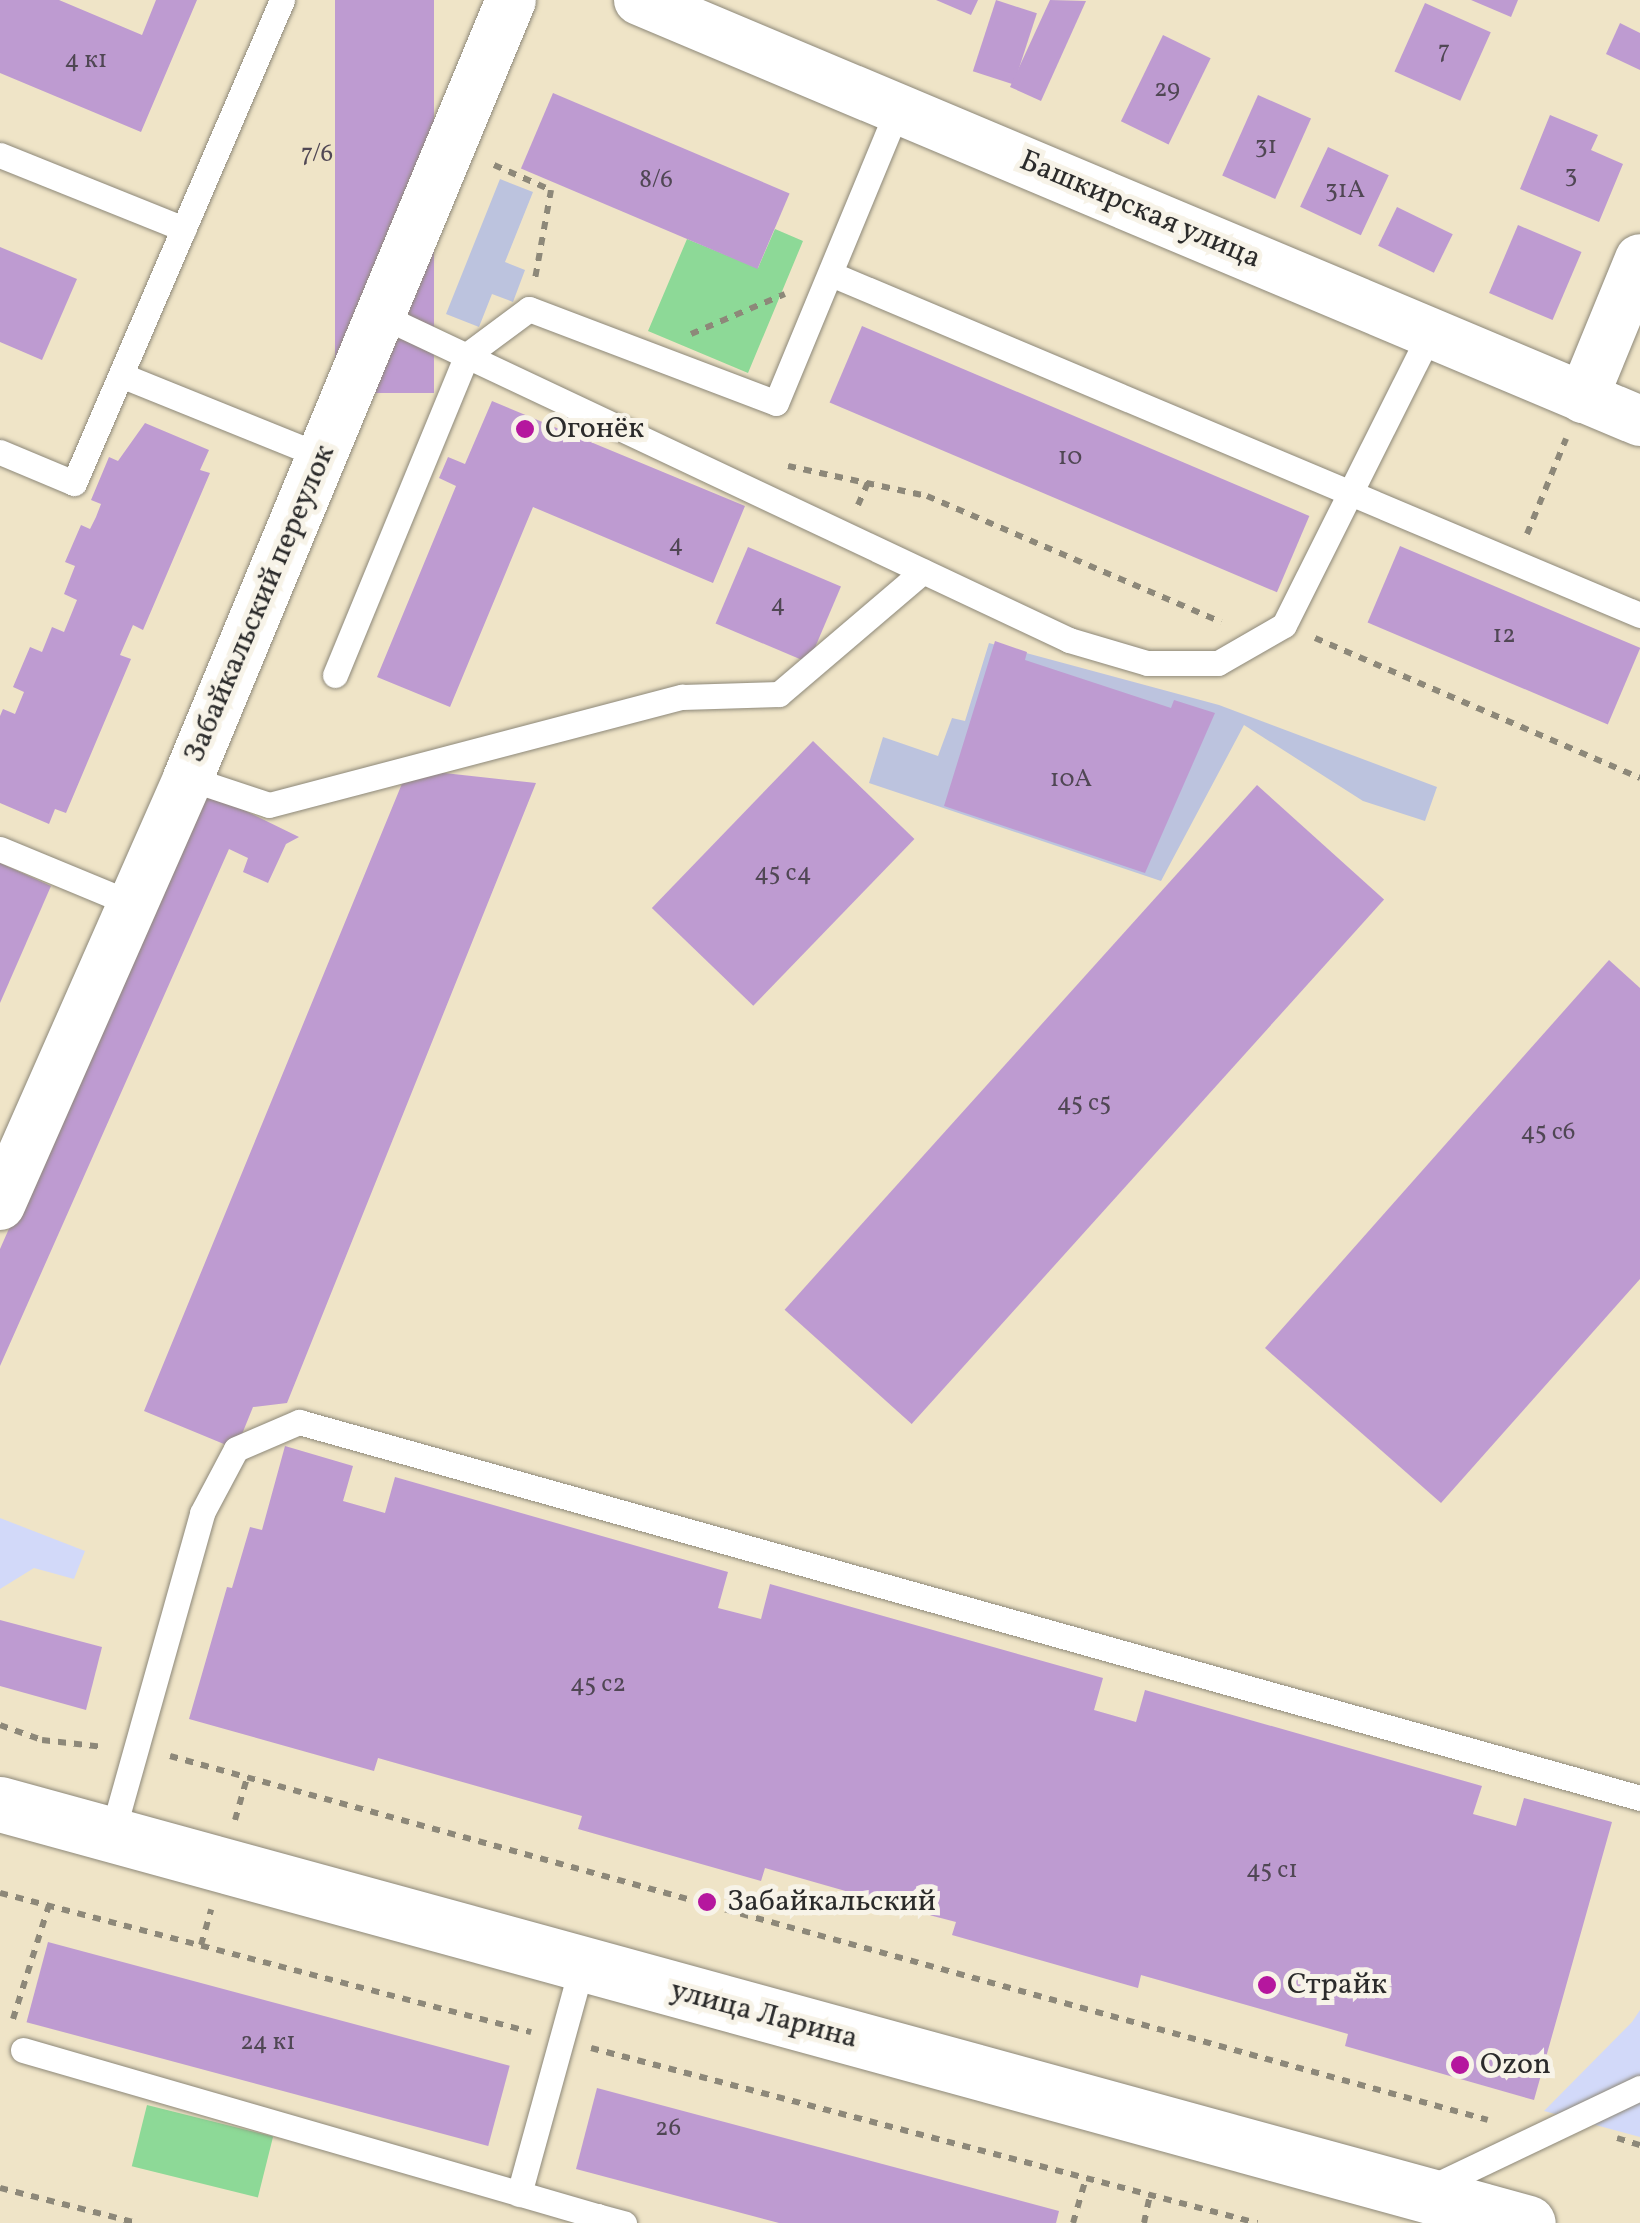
<!DOCTYPE html>
<html>
<head>
<meta charset="utf-8">
<style>
  body { margin:0 }
  #map { position:relative; width:1640px; height:2223px; overflow:hidden; background:#efe4c7; font-family:Vollkorn,serif }
  div>[style] { position:absolute }
  .built>* { inset:0; background:#d2d9f9 }
  .industrial>* { inset:0; background:#bcc3de }
  .green>* { inset:0; background:#8dd997; transform-origin:0 0 }
  .building>* { inset:0; background:#be9bd1; transform-origin:0 0 }
  .path>* { height:6px; margin-top:-3px; transform-origin:0; background:repeating-linear-gradient(90deg,#8d8879 0 8px,transparent 0 16px) }
  .roads { filter:drop-shadow(0 0 2px #8d8879) drop-shadow(0 0 2px #8d8879) }
  .lane>* { height:25px; margin:-12.5px; padding:0 12.5px; transform-origin:12.5px; border-radius:12.5px; background:#fff }
  .street>* { height:50px; margin:-25px; padding:0 25px; transform-origin:25px; border-radius:25px; background:#fff }
  .secondary>* { height:55px; margin:-27.5px; padding:0 27.5px; transform-origin:27.5px; border-radius:27.5px; background:#fff }
  .dots>* { width:28px; height:28px; translate:-50% -50%; box-sizing:border-box; border:5px solid #f7f3e8; border-radius:50% }
  span { translate:-50% -50%; white-space:nowrap; text-align:center; line-height:1.15; -webkit-text-stroke:10px #f7f3e8; paint-order:stroke }
  .number-label { font-size:25px; color:#504754 }
  .number-label span { -webkit-text-stroke-width:0 }
  .street-label { font-size:30px; color:#2b2b2b }
  .poi-label { font-size:30px; color:#2b2b2b }
  .left { translate:0 -50%; text-align:left }
</style>
</head>
<body>
<div id="map">
  <div class="built">
    <i style="clip-path:polygon(0 1518px,85px 1551px,74px 1579px,34px 1568px,0 1589px)"></i>
    <i style="clip-path:polygon(1640px 2010px,1640px 2137px,1544px 2111px,1632px 2022px)"></i>
  </div>
  <div class="industrial">
    <i style="clip-path:polygon(500px 179px,533px 192px,505px 262px,525px 270px,513px 302px,492px 294px,479px 327px,446px 314px)"></i>
    <i style="clip-path:polygon(989px 643px,1219px 705px,1437px 787px,1425px 821px,1363px 801px,1244px 725px,1161px 881px,869px 783px,883px 737px,938px 756px,952px 718px,965px 721px)"></i>
  </div>
  <div class="green">
    <i style="clip-path:polygon(775px 229px,803px 241px,748px 373px,648px 331px,687px 239px,758px 268px)"></i>
    <i style="left:147px;top:2105px;width:130px;height:63px;rotate:14deg"></i>
  </div>
  <div class="building">
    <i style="clip-path:polygon(0 0,59px 0,142px 35px,156px 0,197px 0,141px 132px,0 73px)"></i>
    <i style="left:335px;top:0;width:99px;height:393px"></i>
    <i style="clip-path:polygon(936px 0,978px 0,971px 15px)"></i>
    <i style="left:996px;top:0;width:43px;height:75px;rotate:18deg"></i>
    <i style="clip-path:polygon(1050px 0,1086px 1px,1041px 101px,1010px 87px)"></i>
    <i style="clip-path:polygon(1471px 0,1518px 0,1511px 17px)"></i>
    <i style="left:1425px;top:3px;width:72px;height:75px;rotate:24deg"></i>
    <i style="clip-path:polygon(1620px 23px,1640px 33px,1640px 70px,1606px 54px)"></i>
    <i style="left:1163px;top:35px;width:53px;height:96px;rotate:26deg"></i>
    <i style="left:553px;top:93px;width:257px;height:82px;rotate:23deg"></i>
    <i style="left:1258px;top:95px;width:58px;height:88px;rotate:24deg"></i>
    <i style="clip-path:polygon(1550px 115px,1598px 135px,1591px 150px,1623px 164px,1599px 222px,1520px 189px)"></i>
    <i style="left:1328px;top:147px;width:67px;height:66px;rotate:25deg"></i>
    <i style="left:1397px;top:207px;width:62px;height:43px;rotate:26deg"></i>
    <i style="left:1518px;top:225px;width:69px;height:74px;rotate:23deg"></i>
    <i style="clip-path:polygon(0 247px,77px 279px,42px 360px,0 342px)"></i>
    <i style="left:862px;top:326px;width:486px;height:83px;rotate:23deg"></i>
    <i style="clip-path:polygon(492px 401px,745px 506px,713px 583px,533px 507px,450px 707px,377px 677px,456px 486px,439px 478px,448px 457px,465px 464px)"></i>
    <i style="clip-path:polygon(145px 423px,209px 450px,200px 470px,210px 473px,143px 630px,133px 625px,120px 655px,131px 659px,66px 813px,55px 809px,49px 824px,0 803px,0 716px,3px 709px,15px 714px,24px 692px,13px 687px,30px 647px,42px 652px,52px 627px,64px 632px,77px 600px,64px 594px,75px 566px,65px 562px,81px 525px,90px 529px,96px 517px,101px 504px,91px 500px,109px 457px,118px 461px)"></i>
    <i style="left:1400px;top:546px;width:261px;height:83px;rotate:23deg"></i>
    <i style="left:748px;top:547px;width:101px;height:83px;rotate:23deg"></i>
    <i style="clip-path:polygon(995px 641px,1027px 652px,1025px 660px,1171px 708px,1174px 700px,1215px 713px,1145px 873px,944px 806px)"></i>
    <i style="left:813px;top:741px;width:141px;height:232px;rotate:44deg"></i>
    <i style="clip-path:polygon(408px 769px,536px 783px,287px 1403px,253px 1407px,236px 1449px,144px 1411px)"></i>
    <i style="left:1257px;top:785px;width:171px;height:706px;rotate:42deg"></i>
    <i style="clip-path:polygon(203px 790px,299px 837px,286px 844px,268px 883px,243px 872px,248px 858px,229px 849px,0 1366px,0 1249px)"></i>
    <i style="clip-path:polygon(0 863px,51px 886px,0 1003px)"></i>
    <i style="clip-path:polygon(1609px 960px,1640px 988px,1640px 1279px,1441px 1503px,1265px 1348px)"></i>
    <i style="clip-path:polygon(285px 1446px,353px 1466px,343px 1501px,385px 1513px,395px 1477px,728px 1572px,718px 1608px,761px 1619px,770px 1584px,1103px 1678px,1094px 1710px,1136px 1722px,1145px 1690px,1482px 1786px,1473px 1814px,1516px 1826px,1524px 1798px,1612px 1822px,1534px 2100px,1345px 2046px,1348px 2034px,1141px 1975px,1138px 1988px,952px 1935px,956px 1922px,933px 1916px,765px 1868px,761px 1881px,578px 1829px,582px 1816px,378px 1758px,374px 1771px,189px 1719px,227px 1587px,232px 1588px,250px 1527px,262px 1530px)"></i>
    <i style="clip-path:polygon(0 1620px,102px 1647px,86px 1710px,0 1686px)"></i>
    <i style="left:48px;top:1942px;width:478px;height:83px;rotate:15deg"></i>
    <i style="clip-path:polygon(597px 2088px,1059px 2211px,1056px 2223px,779px 2223px,576px 2169px)"></i>
  </div>
  <div class="path">
    <i style="left:494px;top:165px;width:62px;rotate:23.7deg"></i>
    <i style="left:551px;top:190px;width:90px;rotate:100.2deg"></i>
    <i style="left:691px;top:334px;width:102px;rotate:-23.1deg"></i>
    <i style="left:788px;top:466px;width:142px;rotate:12.2deg"></i>
    <i style="left:927px;top:496px;width:320px;rotate:23.2deg"></i>
    <i style="left:858px;top:505px;width:24px;rotate:-66deg"></i>
    <i style="left:1527px;top:534px;width:103px;rotate:-67.7deg"></i>
    <i style="left:1315px;top:638px;width:354px;rotate:23.3deg"></i>
    <i style="left:0;top:1725px;width:45px;rotate:19.7deg"></i>
    <i style="left:42px;top:1740px;width:62px;rotate:6.4deg"></i>
    <i style="left:170px;top:1756px;width:1367px;rotate:15.44deg"></i>
    <i style="left:235px;top:1820px;width:44px;rotate:-74.1deg"></i>
    <i style="left:0;top:1893px;width:549px;rotate:14.67deg"></i>
    <i style="left:201px;top:1945px;width:37px;rotate:-74deg"></i>
    <i style="left:13px;top:2019px;width:120px;rotate:-72.5deg"></i>
    <i style="left:591px;top:2048px;width:689px;rotate:14.72deg"></i>
    <i style="left:1617px;top:2138px;width:24px;rotate:17deg"></i>
    <i style="left:0;top:2188px;width:141px;rotate:14.3deg"></i>
    <i style="left:1073px;top:2223px;width:47px;rotate:-73.9deg"></i>
    <i style="left:1144px;top:2223px;width:29px;rotate:-78deg"></i>
  </div>
  <div class="roads">
    <div class="lane">
      <i style="left:0;top:155px;width:198px;rotate:21.9deg"></i>
      <i style="left:831px;top:274px;width:878px;rotate:22.86deg"></i>
      <i style="left:380px;top:315px;width:762px;rotate:25.25deg"></i>
      <i style="left:1069px;top:640px;width:81px;rotate:16.4deg"></i>
      <i style="left:1147px;top:663px;width:71px"></i>
      <i style="left:1218px;top:663px;width:76px;rotate:-29.9deg"></i>
      <i style="left:1284px;top:625px;width:328px;rotate:-63.4deg"></i>
      <i style="left:121px;top:375px;width:216px;rotate:22deg"></i>
      <i style="left:0;top:452px;width:80px;rotate:22.7deg"></i>
      <i style="left:74px;top:483px;width:526px;rotate:-66.7deg"></i>
      <i style="left:335px;top:675px;width:346px;rotate:-67.6deg"></i>
      <i style="left:467px;top:355px;width:77px;rotate:-36.6deg"></i>
      <i style="left:529px;top:309px;width:264px;rotate:20.8deg"></i>
      <i style="left:776px;top:403px;width:318px;rotate:-67.5deg"></i>
      <i style="left:188px;top:778px;width:85px;rotate:18.4deg"></i>
      <i style="left:269px;top:805px;width:427px;rotate:-14.7deg"></i>
      <i style="left:682px;top:697px;width:97px;rotate:-1.8deg"></i>
      <i style="left:779px;top:694px;width:189px;rotate:-40.5deg"></i>
      <i style="left:0;top:849px;width:144px;rotate:22.5deg"></i>
      <i style="left:112px;top:1834px;width:333px;rotate:-74.3deg"></i>
      <i style="left:202px;top:1513px;width:72px;rotate:-62deg"></i>
      <i style="left:236px;top:1449px;width:69px;rotate:-23.2deg"></i>
      <i style="left:299px;top:1422px;width:1393px;rotate:15.66deg"></i>
      <i style="left:23px;top:2050px;width:598px;rotate:16.13deg"></i>
      <i style="left:597px;top:2216px;width:7px;rotate:98deg"></i>
      <i style="left:1428px;top:2189px;width:235px;rotate:-25.5deg"></i>
      <i style="left:519px;top:2194px;width:238px;rotate:-74.6deg"></i>
      <i style="left:597px;top:2216px;width:28px;rotate:15deg"></i>
    </div>
    <div class="street">
      <i style="left:639px;top:0;width:1086px;rotate:22.81deg"></i>
      <i style="left:1583px;top:398px;width:150px;rotate:-67.7deg"></i>
      <i style="left:0;top:1205px;width:467px;rotate:-66.2deg"></i>
      <i style="left:188px;top:778px;width:842px;rotate:-67.45deg"></i>
    </div>
    <div class="secondary">
      <i style="left:0;top:1804px;width:1584px;rotate:15.33deg"></i>
    </div>
  </div>
  <div class="dots">
    <i style="left:525px;top:429px;background:#b5179e"></i>
    <i style="left:707px;top:1902px;background:#b5179e"></i>
    <i style="left:1267px;top:1985px;background:#b5179e"></i>
    <i style="left:1460px;top:2065px;background:#b5179e"></i>
  </div>
  <div class="number-label">
    <span style="left:1444px;top:52px">7</span>
    <span style="left:86px;top:61px">4 к1</span>
    <span style="left:1167px;top:90px">29</span>
    <span style="left:1266px;top:147px">31</span>
    <span style="left:317px;top:155px">7/6</span>
    <span style="left:1571px;top:176px">3</span>
    <span style="left:656px;top:181px">8/6</span>
    <span style="left:1345px;top:191px">31А</span>
    <span style="left:1070px;top:458px">10</span>
    <span style="left:676px;top:545px">4</span>
    <span style="left:778px;top:605px">4</span>
    <span style="left:1504px;top:636px">12</span>
    <span style="left:1071px;top:780px">10А</span>
    <span style="left:783px;top:874px">45 с4</span>
    <span style="left:1084px;top:1104px">45 с5</span>
    <span style="left:1548px;top:1133px">45 с6</span>
    <span style="left:598px;top:1685px">45 с2</span>
    <span style="left:1272px;top:1871px">45 с1</span>
    <span style="left:268px;top:2043px">24 к1</span>
    <span style="left:668px;top:2129px">26</span>
  </div>
  <div class="street-label">
    <span style="left:1140px;top:210px;rotate:23deg">Башкирская улица</span>
    <span style="left:260px;top:604px;rotate:-67deg">Забайкальский переулок</span>
    <span style="left:764px;top:2015px;rotate:15deg">улица Ларина</span>
  </div>
  <div class="poi-label">
    <span class="left" style="left:545px;top:429px">Огонёк</span>
    <span class="left" style="left:727px;top:1902px">Забайкальский</span>
    <span class="left" style="left:1287px;top:1985px">Страйк</span>
    <span class="left" style="left:1480px;top:2065px">Ozon</span>
  </div>
</div>
</body>
</html>
